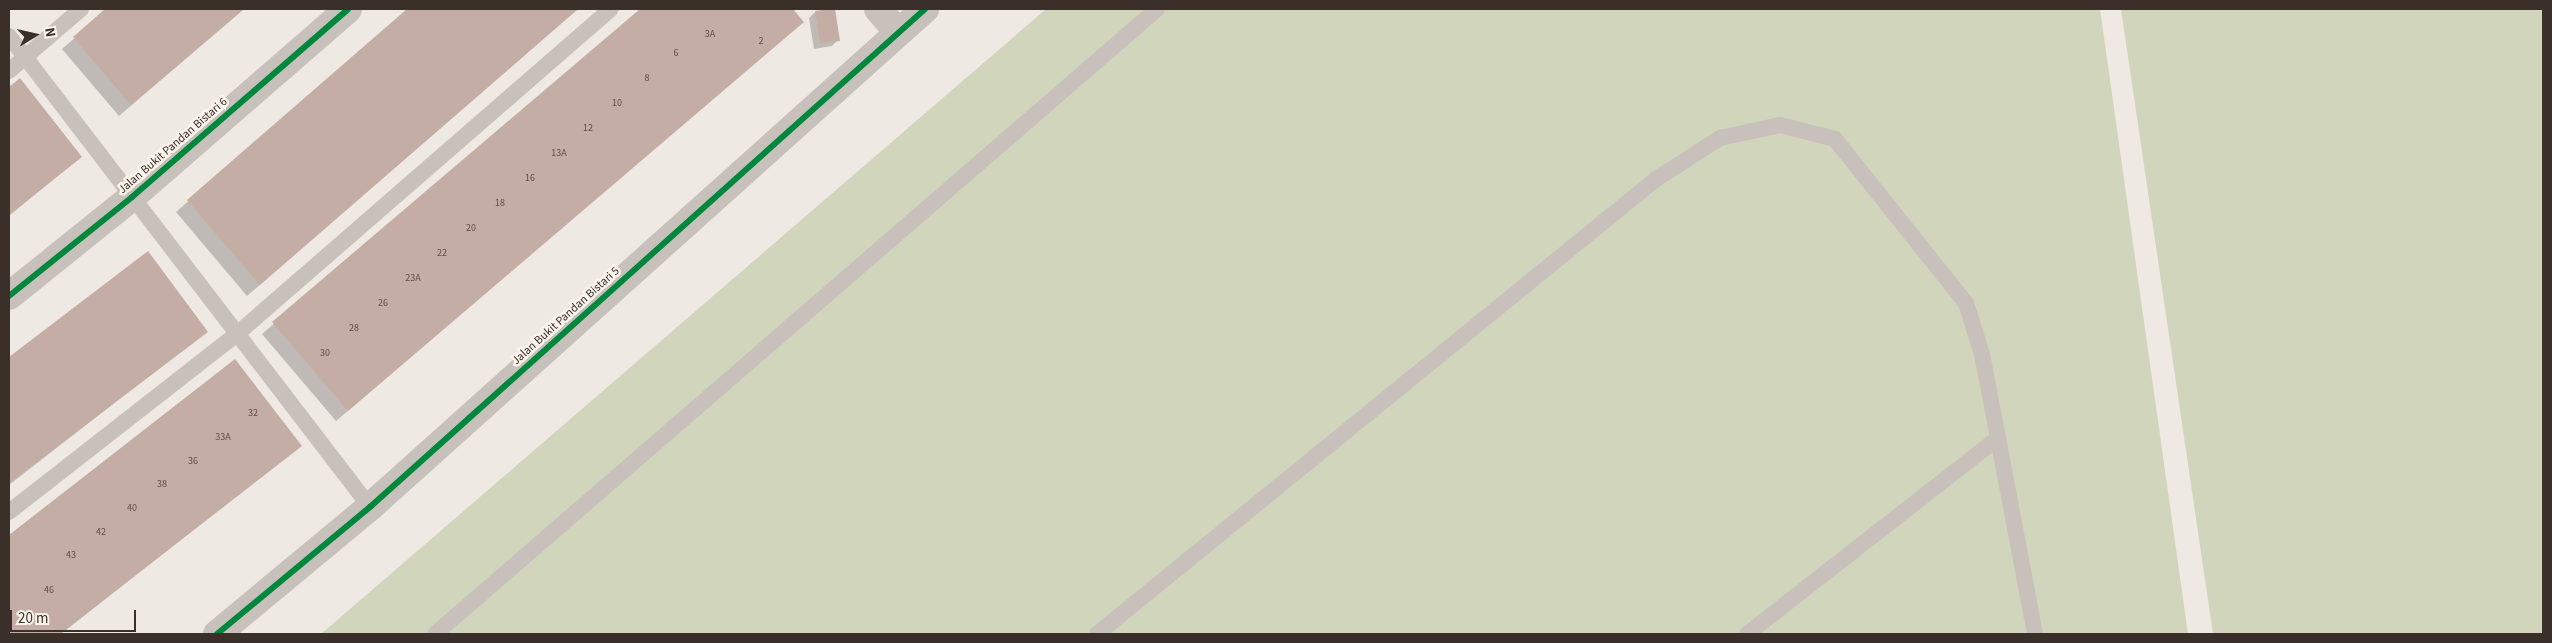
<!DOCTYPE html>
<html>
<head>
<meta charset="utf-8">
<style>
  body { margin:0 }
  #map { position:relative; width:2552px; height:643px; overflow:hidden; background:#efe9e3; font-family:"Source Sans 3",sans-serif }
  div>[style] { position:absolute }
  .green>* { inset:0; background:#d0d5bc }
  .shadow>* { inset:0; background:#0003 }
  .building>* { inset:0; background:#c4ada4 }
  .service>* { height:16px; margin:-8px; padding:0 8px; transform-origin:8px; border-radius:8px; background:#c8c1bb }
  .minor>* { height:28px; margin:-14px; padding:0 14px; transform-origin:14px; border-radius:14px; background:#c8c1bb }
  .cycleway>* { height:6px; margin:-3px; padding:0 3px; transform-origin:3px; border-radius:3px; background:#00873e }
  span { translate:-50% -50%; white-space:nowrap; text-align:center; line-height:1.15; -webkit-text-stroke:5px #fbf4eb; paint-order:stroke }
  .number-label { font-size:10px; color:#5c4e48 }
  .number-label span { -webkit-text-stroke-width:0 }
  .street-label { font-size:12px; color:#3a2f29 }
  .frame { position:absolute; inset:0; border:10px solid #3a2f29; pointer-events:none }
  .north { position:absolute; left:10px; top:10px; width:50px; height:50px; -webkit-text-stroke:4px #fbf4eb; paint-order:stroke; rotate:80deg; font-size:14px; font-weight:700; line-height:20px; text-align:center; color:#3a2f29 }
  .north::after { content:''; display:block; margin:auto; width:18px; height:22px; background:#3a2f29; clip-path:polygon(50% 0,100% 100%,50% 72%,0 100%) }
  .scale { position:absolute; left:10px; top:610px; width:126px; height:22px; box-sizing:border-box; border:2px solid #3a2f29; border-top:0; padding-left:6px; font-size:15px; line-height:18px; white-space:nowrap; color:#3a2f29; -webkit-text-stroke:4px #fbf4eb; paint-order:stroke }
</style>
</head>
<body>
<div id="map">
  <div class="green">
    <i style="clip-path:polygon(1046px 9px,2100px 9px,2188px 634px,321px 634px)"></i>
    <i style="clip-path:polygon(2121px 9px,2543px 9px,2543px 634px,2213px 634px)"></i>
  </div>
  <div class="shadow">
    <i style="clip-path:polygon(108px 9px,244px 9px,119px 116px,62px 49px)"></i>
    <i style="clip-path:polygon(409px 9px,578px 9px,247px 296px,176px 212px)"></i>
    <i style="clip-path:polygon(641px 9px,791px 9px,802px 22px,336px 421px,262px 334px)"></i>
    <i style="clip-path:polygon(815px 12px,838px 40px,832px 46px,814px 49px,809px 18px)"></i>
    <i style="clip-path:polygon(20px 80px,80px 157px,9px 216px,9px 89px)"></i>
    <i style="clip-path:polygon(148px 253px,207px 331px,9px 485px,9px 359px)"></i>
    <i style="clip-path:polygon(235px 361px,300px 446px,61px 634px,9px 634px,9px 537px)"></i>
  </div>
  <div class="building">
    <i style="clip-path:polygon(105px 9px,244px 9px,131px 105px,73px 37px)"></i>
    <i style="clip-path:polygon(407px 9px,578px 9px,260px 285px,187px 200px)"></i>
    <i style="clip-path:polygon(640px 9px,793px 9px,804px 22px,348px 411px,272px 322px)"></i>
    <i style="clip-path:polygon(831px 9px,835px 9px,840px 41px,820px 43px,815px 11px)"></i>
    <i style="clip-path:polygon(20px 78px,82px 157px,9px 215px,9px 87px)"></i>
    <i style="clip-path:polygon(148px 251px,208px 332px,9px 483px,9px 357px)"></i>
    <i style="clip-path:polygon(235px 359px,302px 446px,60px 634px,9px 634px,9px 535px)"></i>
  </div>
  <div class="service">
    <i style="left:9px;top:36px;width:593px;rotate:52.53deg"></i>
    <i style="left:9px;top:71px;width:95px;rotate:-40.7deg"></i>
    <i style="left:1998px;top:438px;width:199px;rotate:79.3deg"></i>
    <i style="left:9px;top:512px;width:289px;rotate:-38deg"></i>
    <i style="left:237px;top:334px;width:495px;rotate:-41deg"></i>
    <i style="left:435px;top:634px;width:955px;rotate:-40.88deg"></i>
    <i style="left:1097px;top:634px;width:721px;rotate:-39.14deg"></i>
    <i style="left:1656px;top:179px;width:76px;rotate:-32.6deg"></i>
    <i style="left:1720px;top:138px;width:61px;rotate:-12.2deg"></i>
    <i style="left:1780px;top:125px;width:57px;rotate:14.3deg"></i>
    <i style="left:1835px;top:139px;width:210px;rotate:51.4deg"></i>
    <i style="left:1966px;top:303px;width:53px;rotate:72.6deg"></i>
    <i style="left:1982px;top:354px;width:86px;rotate:79.2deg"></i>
    <i style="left:1998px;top:438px;width:318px;rotate:142deg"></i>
  </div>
  <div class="minor">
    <i style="left:878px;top:9px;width:30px;rotate:49deg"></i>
    <i style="left:9px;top:296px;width:158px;rotate:-38.8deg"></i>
    <i style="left:132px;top:197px;width:286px;rotate:-41deg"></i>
    <i style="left:217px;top:634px;width:199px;rotate:-39.7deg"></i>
    <i style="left:370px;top:507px;width:746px;rotate:-41.9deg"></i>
  </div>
  <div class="cycleway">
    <i style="left:9px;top:296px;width:158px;rotate:-38.8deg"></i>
    <i style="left:132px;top:197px;width:286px;rotate:-41deg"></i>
    <i style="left:217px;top:634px;width:199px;rotate:-39.7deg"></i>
    <i style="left:370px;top:507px;width:746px;rotate:-41.9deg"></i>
  </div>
  <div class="number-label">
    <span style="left:710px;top:35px">3A</span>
    <span style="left:761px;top:42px">2</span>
    <span style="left:676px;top:54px">6</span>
    <span style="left:647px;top:79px">8</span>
    <span style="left:617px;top:104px">10</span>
    <span style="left:588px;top:129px">12</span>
    <span style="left:559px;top:154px">13A</span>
    <span style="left:530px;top:179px">16</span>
    <span style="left:500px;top:204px">18</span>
    <span style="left:471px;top:229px">20</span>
    <span style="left:442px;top:254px">22</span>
    <span style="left:413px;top:279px">23A</span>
    <span style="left:383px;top:304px">26</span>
    <span style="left:354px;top:329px">28</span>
    <span style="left:325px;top:354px">30</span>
    <span style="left:253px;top:414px">32</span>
    <span style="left:223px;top:438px">33A</span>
    <span style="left:193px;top:462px">36</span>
    <span style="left:162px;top:485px">38</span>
    <span style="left:132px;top:509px">40</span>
    <span style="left:101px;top:533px">42</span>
    <span style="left:71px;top:556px">43</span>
    <span style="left:49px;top:591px">46</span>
  </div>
  <div class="street-label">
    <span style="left:173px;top:146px;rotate:-41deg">Jalan Bukit Pandan Bistari 6</span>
    <span style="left:566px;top:316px;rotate:-42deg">Jalan Bukit Pandan Bistari 5</span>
  </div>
  <div class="frame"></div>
  <div class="north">N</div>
  <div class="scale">20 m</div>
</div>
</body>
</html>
